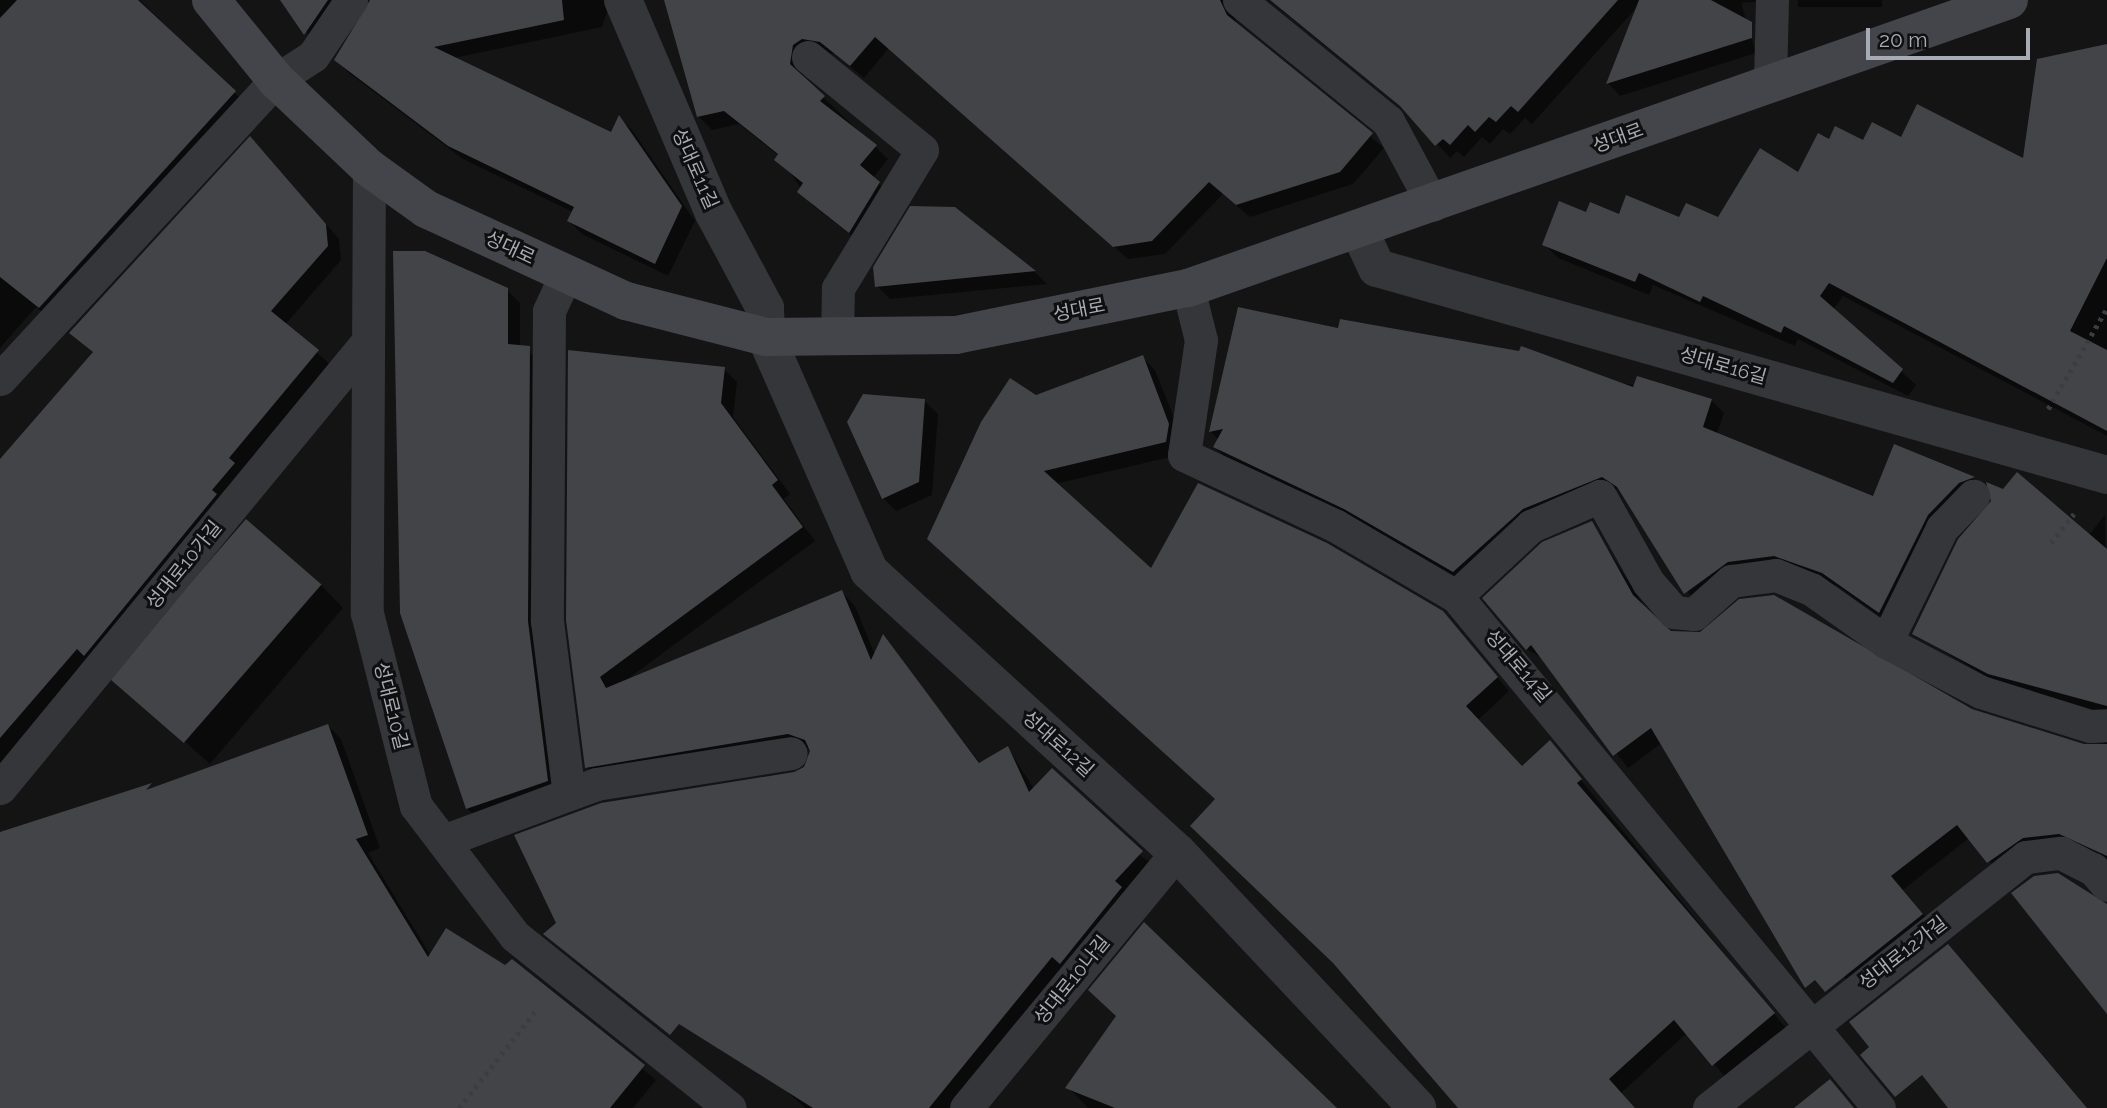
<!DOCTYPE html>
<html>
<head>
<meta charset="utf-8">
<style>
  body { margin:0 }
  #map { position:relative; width:2107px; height:1108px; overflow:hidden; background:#141415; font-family:Raleway,"Noto Sans KR",sans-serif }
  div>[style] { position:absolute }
  .shadow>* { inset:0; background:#0007; transform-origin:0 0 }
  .building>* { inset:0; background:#434448; transform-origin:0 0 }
  .path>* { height:4.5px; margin-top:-2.25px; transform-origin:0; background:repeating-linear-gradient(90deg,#3b3d41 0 3.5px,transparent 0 8.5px) }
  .lane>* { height:33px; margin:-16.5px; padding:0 16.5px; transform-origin:16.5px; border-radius:16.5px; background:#35363a }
  .street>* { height:38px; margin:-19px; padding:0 19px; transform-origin:19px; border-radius:19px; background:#35363a }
  .secondary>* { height:38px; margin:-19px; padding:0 19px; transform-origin:19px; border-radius:19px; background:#43454a }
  span { translate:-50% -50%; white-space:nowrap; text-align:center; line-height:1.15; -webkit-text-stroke:6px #0f0f10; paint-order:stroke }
  .street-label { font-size:19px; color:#a7abb4 }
  .scale { position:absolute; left:1866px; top:28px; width:164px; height:32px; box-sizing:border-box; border:4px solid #a7abb4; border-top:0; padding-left:9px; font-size:21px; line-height:24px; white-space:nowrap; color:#a7abb4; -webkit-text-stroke:5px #0f0f10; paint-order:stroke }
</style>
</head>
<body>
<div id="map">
  <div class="shadow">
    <i style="clip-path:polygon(0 0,140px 0,248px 106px,54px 321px,36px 307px,0 348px)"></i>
    <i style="clip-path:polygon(282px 0,352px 0,318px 46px)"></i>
    <i style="clip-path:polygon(367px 0,611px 0,602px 27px,454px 58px,611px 134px,619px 118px,632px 130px,695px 221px,668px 276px,582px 234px,569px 221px,573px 212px,463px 159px,349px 73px,336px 60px,369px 11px)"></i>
    <i style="clip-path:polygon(666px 0,1241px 0,1232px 12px,1238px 26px,1384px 148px,1353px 184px,1250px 217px,1223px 194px,1165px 254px,1128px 259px,889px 48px,864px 78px,835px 54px,816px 51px,805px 59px,803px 78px,888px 159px,873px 178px,892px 196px,863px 244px,812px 205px,779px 156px,739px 124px,712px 130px,699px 117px)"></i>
    <i style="clip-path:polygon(1269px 0,1775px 0,1741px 3px,1756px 53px,1620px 96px,1608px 83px,1639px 5px,1532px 124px,1525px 118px,1510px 134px,1503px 129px,1490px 144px,1482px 137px,1464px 157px,1457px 151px,1450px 158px,1410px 114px)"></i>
    <i style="left:1798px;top:0;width:84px;height:7px"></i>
    <i style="clip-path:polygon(2107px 46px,2107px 436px,1843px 296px,1833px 310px,1916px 385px,1908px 396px,1798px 339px,1795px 346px,1653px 285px,1649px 295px,1558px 258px,1544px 244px,1587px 214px,1718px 219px,1799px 174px,1830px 141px,1901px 139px,2025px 161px)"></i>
    <i style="clip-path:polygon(264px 152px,339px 239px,341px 260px,285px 325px,331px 365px,0 766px,0 461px,94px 353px,71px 333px)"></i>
    <i style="clip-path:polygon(954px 208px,1035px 272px,1047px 284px,890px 299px,877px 286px)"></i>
    <i style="clip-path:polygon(507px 290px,520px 303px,520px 347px,542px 361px,560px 794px,480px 822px,467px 808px)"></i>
    <i style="clip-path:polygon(1239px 309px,1711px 400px,1724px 413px,1717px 434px,1874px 498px,1895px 446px,1974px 479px,1986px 491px,1892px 625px,1837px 586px,1789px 568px,1698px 606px,1617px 489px,1536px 521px,1467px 584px,1228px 460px,1215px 447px,1219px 440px,1211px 432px)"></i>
    <i style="clip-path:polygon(1142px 357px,1155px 370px,1182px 438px,1179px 455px,1055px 484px,1151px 571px,1442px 612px,1509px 691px,1478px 720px,1523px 768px,1550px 743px,1786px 1028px,1726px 1078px,1687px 1033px,1621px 1093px,1634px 1108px,1461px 1108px,1217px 800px,942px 552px,1036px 397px)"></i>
    <i style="clip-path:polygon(724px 369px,737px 382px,733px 417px,790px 494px,784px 499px,815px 541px,625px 681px,842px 592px,855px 606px,875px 655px,883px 637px,981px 764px,1008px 748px,1034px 789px,1155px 865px,952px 1108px,805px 1108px,665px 982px,642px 1004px,545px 934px,805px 769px,812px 750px,802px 746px,600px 780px,587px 767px,568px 620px)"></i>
    <i style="clip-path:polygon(924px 401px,938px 414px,932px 495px,896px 511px,883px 498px)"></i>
    <i style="clip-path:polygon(2105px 515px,2107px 714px,2003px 687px,1914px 633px,2089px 535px)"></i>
    <i style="clip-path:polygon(1591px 523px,1646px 609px,1670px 633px,2091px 747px,2107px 742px,2107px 860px,2002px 875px,1969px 838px,1903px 890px,1935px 928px,1857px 990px,1844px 977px,1790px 956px,1662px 743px,1628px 768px,1543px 659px,1527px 649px,1485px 598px)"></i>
    <i style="clip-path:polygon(321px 585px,343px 608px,210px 764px,116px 681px)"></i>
    <i style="clip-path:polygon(328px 726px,341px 739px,380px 848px,368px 853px,431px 956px,505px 967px,512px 961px,656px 1080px,633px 1108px,0 1108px,0 834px,155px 788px)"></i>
    <i style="clip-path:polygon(1068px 1087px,1328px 1108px,1088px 1108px)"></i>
  </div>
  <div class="building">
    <i style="clip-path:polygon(17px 0,138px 0,236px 91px,39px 308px,0 277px,0 18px)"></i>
    <i style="clip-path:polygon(280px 0,328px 0,304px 35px)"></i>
    <i style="clip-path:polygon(370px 0,562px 0,564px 20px,434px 47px,611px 132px,619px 115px,682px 206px,655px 264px,567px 221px,574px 207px,448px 146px,334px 60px)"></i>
    <i style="clip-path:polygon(664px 0,1220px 0,1227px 15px,1373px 133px,1340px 172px,1236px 205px,1209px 182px,1152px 241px,1113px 247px,875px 37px,850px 66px,820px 42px,802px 39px,793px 45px,790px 64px,825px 96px,820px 101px,877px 145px,860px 165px,880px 182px,849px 233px,797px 192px,803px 183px,774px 160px,778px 154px,724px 111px,697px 117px)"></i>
    <i style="clip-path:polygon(1270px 0,1618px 0,1518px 112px,1511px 106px,1496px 122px,1489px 117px,1475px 132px,1468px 125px,1450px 145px,1443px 139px,1435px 146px,1400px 106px)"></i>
    <i style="clip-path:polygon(1639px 0,1711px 0,1752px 22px,1752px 38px,1606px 84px)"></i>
    <i style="clip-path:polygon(2107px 44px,2107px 258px,2070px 331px,2107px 350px,2107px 431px,1829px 283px,1820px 296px,1903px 369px,1893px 383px,1784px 326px,1781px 333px,1703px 296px,1700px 302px,1639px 273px,1635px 282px,1542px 245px,1559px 201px,1586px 212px,1590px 202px,1619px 214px,1626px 195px,1679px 217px,1686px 203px,1718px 217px,1760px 148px,1798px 172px,1818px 133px,1829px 139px,1835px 126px,1863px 140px,1872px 122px,1901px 137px,1917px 104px,2023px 158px,2037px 59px)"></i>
    <i style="clip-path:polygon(250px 136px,326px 224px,328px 246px,271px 311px,319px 350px,229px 458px,235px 463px,212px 490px,217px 494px,84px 656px,77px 649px,0 738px,0 459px,93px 352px,69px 333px)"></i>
    <i style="clip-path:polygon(910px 206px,955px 207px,1036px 271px,875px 287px,873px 267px)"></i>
    <i style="clip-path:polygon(393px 251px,425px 251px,508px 288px,508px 344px,530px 346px,528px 621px,548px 781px,466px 809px,400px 613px)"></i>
    <i style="clip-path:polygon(1238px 307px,1338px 328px,1340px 319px,1519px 351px,1521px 346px,1633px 387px,1637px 376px,1712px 399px,1703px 427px,1873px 496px,1894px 444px,1975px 477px,1959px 483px,1928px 515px,1879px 613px,1822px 573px,1774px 556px,1728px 562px,1684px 594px,1617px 487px,1602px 477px,1523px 509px,1453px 572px,1344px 509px,1213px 447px,1223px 429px,1209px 432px)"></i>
    <i style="clip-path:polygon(568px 350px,725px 367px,721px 403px,778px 480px,772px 485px,803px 527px,600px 677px,606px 688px,842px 590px,871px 660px,883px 634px,979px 763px,1008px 746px,1029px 792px,1052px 768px,1143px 851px,1115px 881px,1122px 887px,1060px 964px,1052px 957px,929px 1108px,813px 1108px,679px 1024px,670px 1035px,543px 934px,556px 923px,514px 835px,601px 803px,794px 772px,804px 767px,810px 751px,805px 740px,788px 734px,585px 768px,566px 620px)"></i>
    <i style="clip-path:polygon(1143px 355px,1169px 424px,1166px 442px,1044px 471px,1151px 568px,1198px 483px,1327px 543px,1443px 611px,1498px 677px,1466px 706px,1522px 766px,1550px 740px,1582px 779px,1577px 783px,1775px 1013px,1712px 1066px,1674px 1020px,1609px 1079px,1635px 1108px,1458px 1108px,1333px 963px,1190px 826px,1215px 799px,927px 539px,981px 422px,1010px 378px,1036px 395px)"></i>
    <i style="clip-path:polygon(863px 394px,925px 399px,919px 482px,882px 499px,847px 422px)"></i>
    <i style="clip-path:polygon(2017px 472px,2107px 549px,2107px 706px,1988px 674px,1912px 634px,1958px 539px,1991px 501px,1986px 482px,2003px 489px)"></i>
    <i style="left:246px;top:519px;width:100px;height:210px;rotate:41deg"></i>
    <i style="clip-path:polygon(1592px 521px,1633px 595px,1671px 631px,1700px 632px,1739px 599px,1774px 595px,1972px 709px,2084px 744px,2107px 744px,2107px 856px,2059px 834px,2023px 838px,1987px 863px,1957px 825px,1891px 876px,1923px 914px,1825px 992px,1815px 980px,1805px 988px,1651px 728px,1613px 756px,1531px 645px,1526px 650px,1482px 598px,1542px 542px)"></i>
    <i style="clip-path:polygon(328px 724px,368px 835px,356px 839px,428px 957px,446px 928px,505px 965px,512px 959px,645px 1065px,610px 1108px,0 1108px,0 832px,152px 783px,146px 790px)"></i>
    <i style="clip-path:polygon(2058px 873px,2107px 904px,2107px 1014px,2011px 893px,2034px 876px)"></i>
    <i style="clip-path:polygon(1144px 922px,1337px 1108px,1115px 1108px,1065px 1088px,1116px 1016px,1088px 990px)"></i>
    <i style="clip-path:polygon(1948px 944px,2087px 1108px,1948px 1108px,1922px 1075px,1895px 1097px,1860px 1055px,1869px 1047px,1849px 1022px)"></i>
    <i style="clip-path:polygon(1830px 1079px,1854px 1108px,1794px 1108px)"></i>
  </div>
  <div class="path">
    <i style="left:2048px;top:409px;width:117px;rotate:-59.7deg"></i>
    <i style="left:2051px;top:543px;width:37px;rotate:-52deg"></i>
    <i style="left:459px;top:1108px;width:126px;rotate:-51.8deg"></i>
  </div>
  <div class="lane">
    <i style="left:1239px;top:0;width:192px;rotate:39.1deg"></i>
    <i style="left:1388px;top:121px;width:95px;rotate:61.8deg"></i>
    <i style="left:808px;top:57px;width:147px;rotate:39.2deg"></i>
    <i style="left:922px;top:150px;width:162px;rotate:121.3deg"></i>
    <i style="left:838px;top:288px;width:48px;rotate:91.2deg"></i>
    <i style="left:1770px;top:82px;width:82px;rotate:-88.6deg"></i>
    <i style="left:369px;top:168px;width:445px;rotate:90.3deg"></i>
    <i style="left:367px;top:613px;width:199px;rotate:75.8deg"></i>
    <i style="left:416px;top:806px;width:163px;rotate:52.7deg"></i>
    <i style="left:515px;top:936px;width:275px;rotate:38.7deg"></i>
    <i style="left:566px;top:274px;width:41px;rotate:114.7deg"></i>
    <i style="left:549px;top:311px;width:310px;rotate:90.4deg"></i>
    <i style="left:547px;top:621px;width:174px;rotate:82.8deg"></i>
    <i style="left:1188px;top:288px;width:54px;rotate:76deg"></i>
    <i style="left:1201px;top:340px;width:116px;rotate:98.4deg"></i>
    <i style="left:1184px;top:455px;width:168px;rotate:25deg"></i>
    <i style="left:1336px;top:526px;width:139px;rotate:30.3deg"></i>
    <i style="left:1456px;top:596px;width:664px;rotate:50.44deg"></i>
    <i style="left:0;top:379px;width:407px;rotate:-47.3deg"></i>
    <i style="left:276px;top:80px;width:44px;rotate:-33deg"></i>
    <i style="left:313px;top:56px;width:68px;rotate:-55.8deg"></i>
    <i style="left:1456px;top:596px;width:103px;rotate:-43deg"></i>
    <i style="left:1531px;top:526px;width:75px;rotate:-23.5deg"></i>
    <i style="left:1600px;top:496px;width:98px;rotate:60.8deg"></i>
    <i style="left:1648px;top:582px;width:40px;rotate:49deg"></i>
    <i style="left:1674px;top:612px;width:20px;rotate:6deg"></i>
    <i style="left:1694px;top:614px;width:50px;rotate:-41.7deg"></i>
    <i style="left:1731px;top:581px;width:45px;rotate:-7.6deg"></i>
    <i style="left:1776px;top:575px;width:38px;rotate:22deg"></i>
    <i style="left:1811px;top:589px;width:92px;rotate:35.2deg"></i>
    <i style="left:1886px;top:642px;width:107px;rotate:27.8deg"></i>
    <i style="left:1981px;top:692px;width:114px;rotate:17.3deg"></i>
    <i style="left:2090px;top:726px;width:17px;rotate:-3deg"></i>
    <i style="left:1886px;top:642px;width:127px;rotate:-63.8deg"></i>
    <i style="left:1942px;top:528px;width:45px;rotate:-45.9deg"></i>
    <i style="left:0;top:788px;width:579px;rotate:-50.54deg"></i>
    <i style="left:443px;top:841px;width:163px;rotate:-20.4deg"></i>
    <i style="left:596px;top:784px;width:197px;rotate:-9deg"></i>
    <i style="left:966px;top:1108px;width:332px;rotate:-50.5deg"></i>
    <i style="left:1709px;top:1108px;width:404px;rotate:-38.4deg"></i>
    <i style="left:2026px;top:857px;width:35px;rotate:-7deg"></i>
    <i style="left:2061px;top:853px;width:36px;rotate:27deg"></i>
    <i style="left:2093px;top:869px;width:21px;rotate:49deg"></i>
  </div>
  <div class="street">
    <i style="left:623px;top:0;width:232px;rotate:66.9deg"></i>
    <i style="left:714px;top:213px;width:108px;rotate:61.8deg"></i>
    <i style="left:765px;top:308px;width:29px;rotate:88deg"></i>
    <i style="left:766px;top:337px;width:256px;rotate:66.2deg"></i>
    <i style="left:869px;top:571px;width:417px;rotate:42.4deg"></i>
    <i style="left:1177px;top:852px;width:351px;rotate:46.8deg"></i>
    <i style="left:1360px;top:232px;width:40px;rotate:65deg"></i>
    <i style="left:1377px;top:268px;width:759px;rotate:15.83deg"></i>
  </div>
  <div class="secondary">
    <i style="left:211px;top:0;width:103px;rotate:50.9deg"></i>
    <i style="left:276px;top:80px;width:128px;rotate:43.4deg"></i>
    <i style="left:369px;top:168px;width:70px;rotate:35.7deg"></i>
    <i style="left:426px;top:209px;width:220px;rotate:24.7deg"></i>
    <i style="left:626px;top:301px;width:145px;rotate:14.4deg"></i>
    <i style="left:766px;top:337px;width:190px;rotate:-0.6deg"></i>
    <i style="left:956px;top:335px;width:237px;rotate:-11.5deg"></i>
    <i style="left:1188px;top:288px;width:870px;rotate:-19.33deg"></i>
  </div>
  <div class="street-label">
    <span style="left:1618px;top:138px;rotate:-20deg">성대로</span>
    <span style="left:695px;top:169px;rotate:66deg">성대로11길</span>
    <span style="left:510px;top:248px;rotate:25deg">성대로</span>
    <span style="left:1079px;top:310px;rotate:-11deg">성대로</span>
    <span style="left:1723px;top:366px;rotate:16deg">성대로16길</span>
    <span style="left:184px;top:565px;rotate:-51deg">성대로10가길</span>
    <span style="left:1518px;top:666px;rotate:49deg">성대로14길</span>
    <span style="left:391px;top:706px;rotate:76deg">성대로10길</span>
    <span style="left:1058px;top:744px;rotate:42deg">성대로12길</span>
    <span style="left:1903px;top:953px;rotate:-38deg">성대로12가길</span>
    <span style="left:1072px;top:980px;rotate:-51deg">성대로10나길</span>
  </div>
  <div class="scale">20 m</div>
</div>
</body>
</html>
